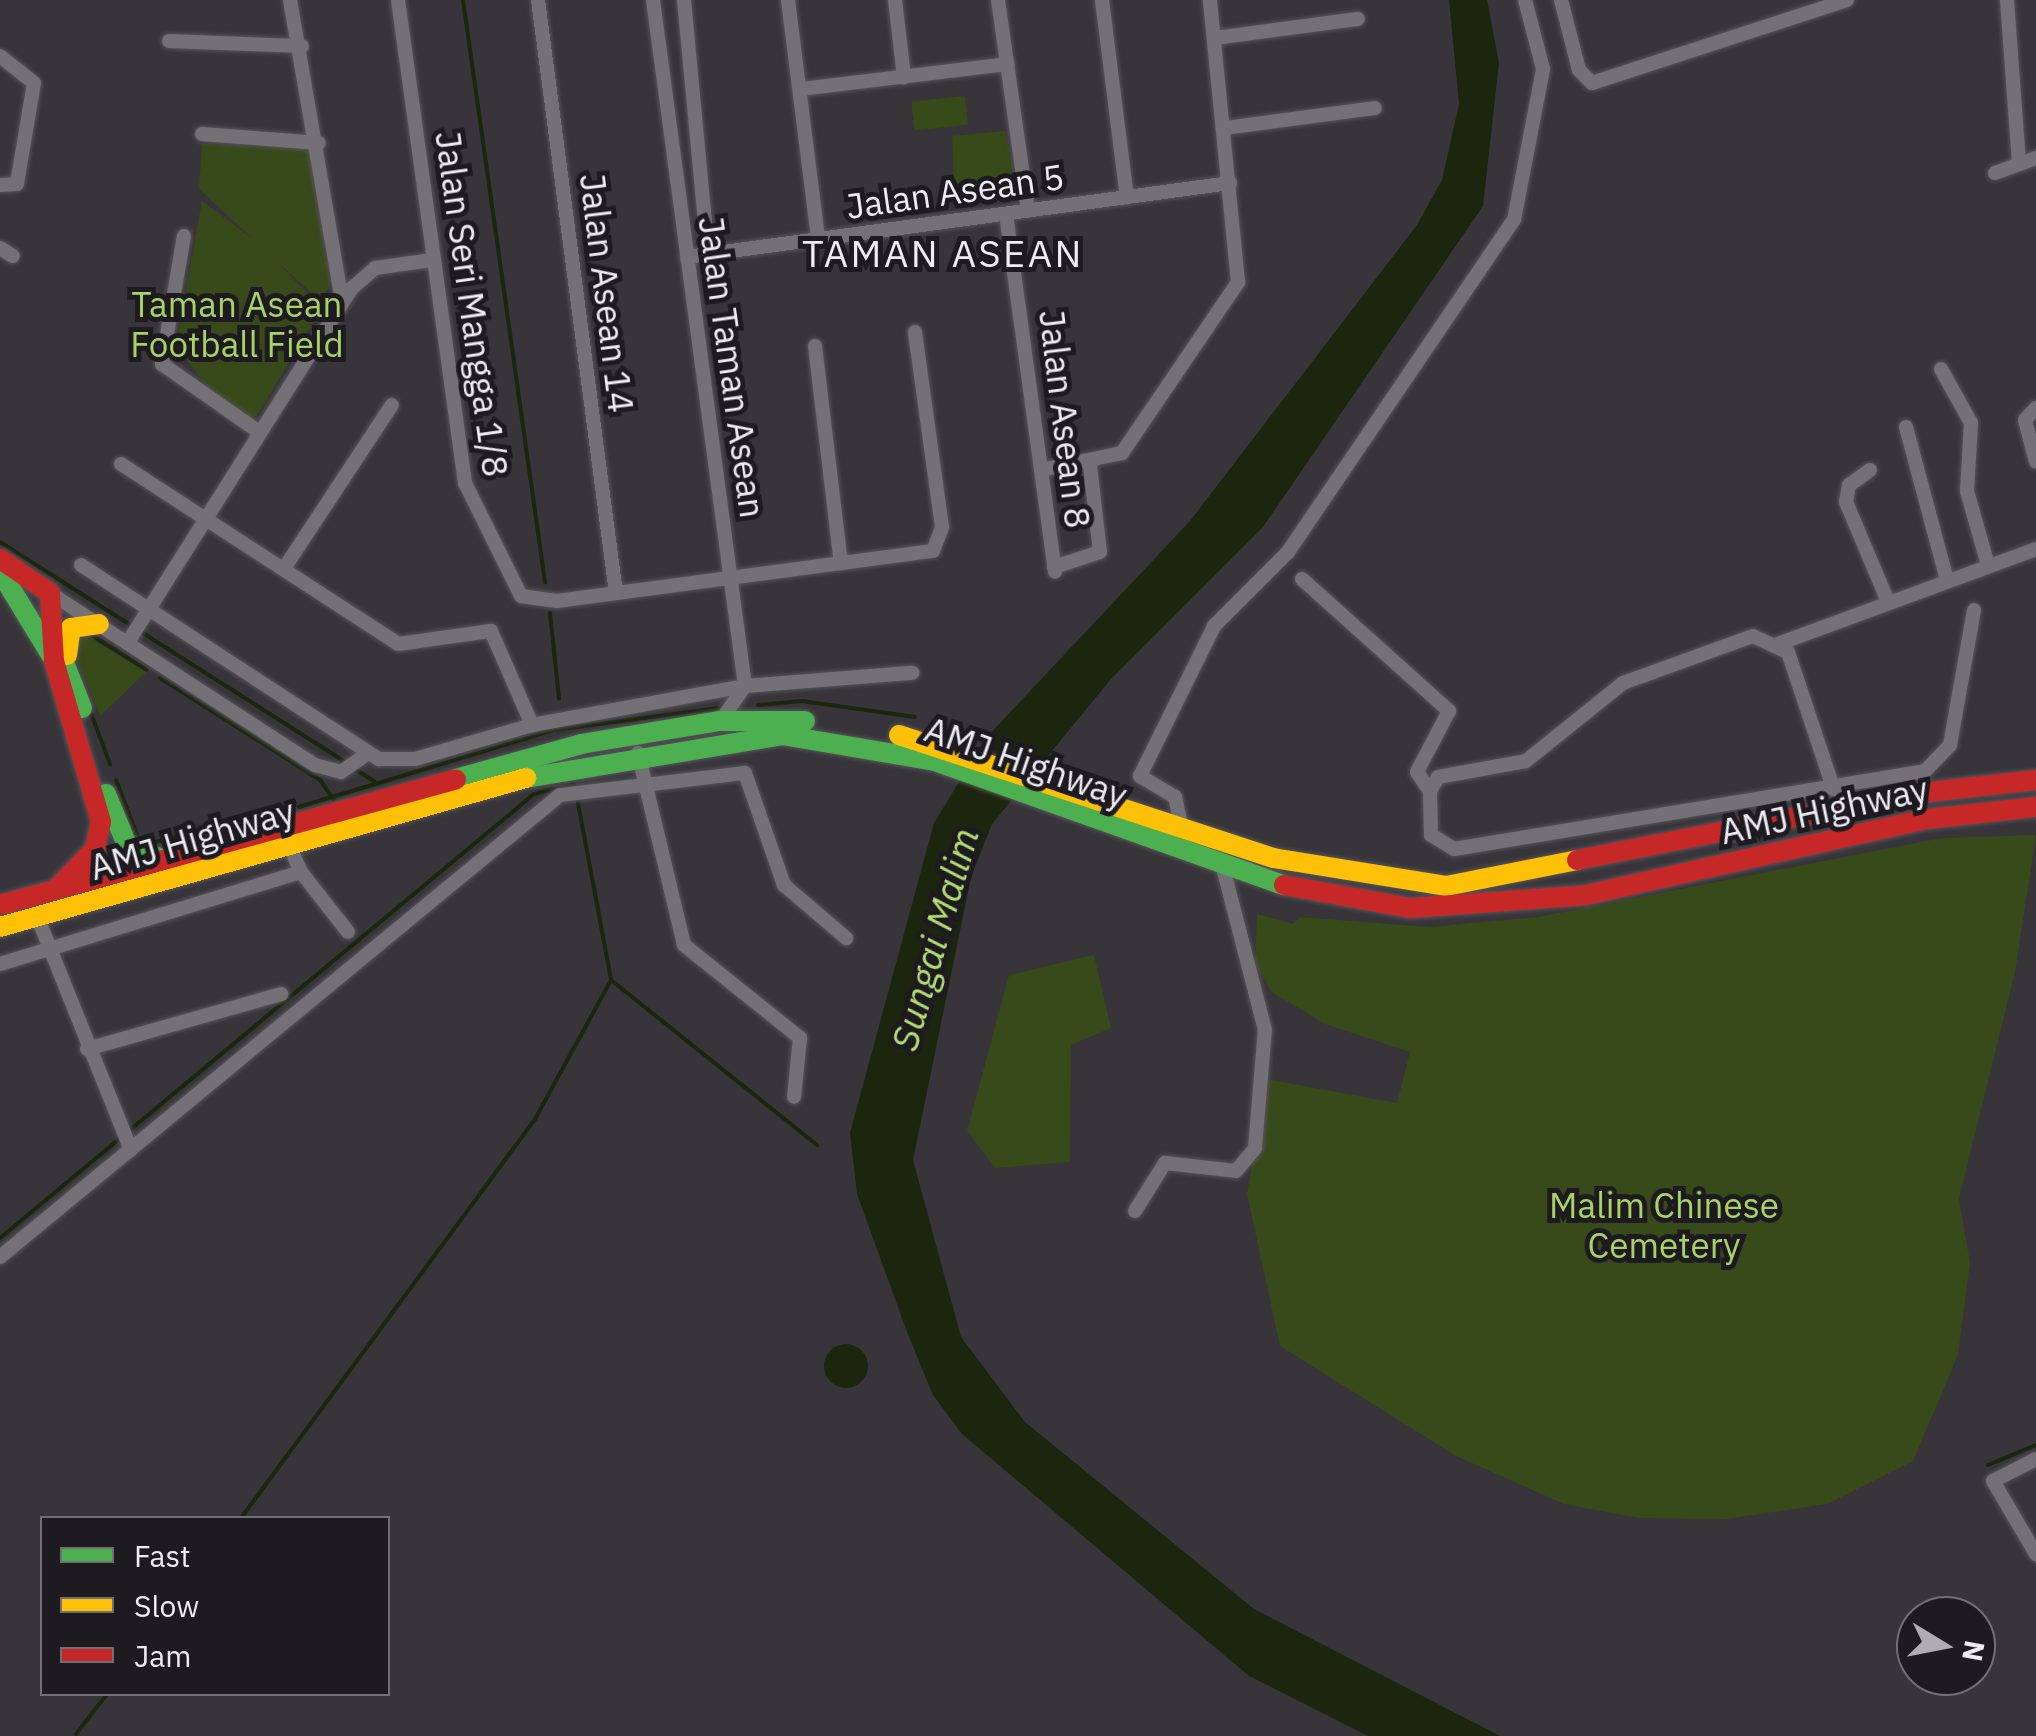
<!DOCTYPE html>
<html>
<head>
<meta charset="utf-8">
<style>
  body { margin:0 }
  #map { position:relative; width:2036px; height:1736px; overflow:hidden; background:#37353a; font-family:"IBM Plex Sans",sans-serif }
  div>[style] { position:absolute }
  .green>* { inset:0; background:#38491a; transform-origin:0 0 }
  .water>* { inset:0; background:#1c250d }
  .round { border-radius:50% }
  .stream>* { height:4px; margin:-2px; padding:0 2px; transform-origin:2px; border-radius:2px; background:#1c250d }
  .roads { filter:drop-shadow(0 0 2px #555358) drop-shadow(0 0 2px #555358) }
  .street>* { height:14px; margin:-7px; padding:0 7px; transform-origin:7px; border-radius:7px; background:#737176 }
  .fast>* { height:20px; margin:-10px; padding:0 10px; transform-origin:10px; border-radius:10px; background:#4caf50 }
  .slow>* { height:20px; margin:-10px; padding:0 10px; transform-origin:10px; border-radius:10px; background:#ffc107 }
  .jam>* { height:20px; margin:-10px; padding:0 10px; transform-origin:10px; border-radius:10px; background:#c62828 }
  span { translate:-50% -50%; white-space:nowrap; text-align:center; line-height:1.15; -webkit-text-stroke:10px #1d1b20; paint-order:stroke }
  .street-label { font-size:35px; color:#efedf4 }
  .park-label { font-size:35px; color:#a8d264 }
  .neighbourhood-label { font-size:38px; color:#efedf4; letter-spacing:2.5px }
  .water-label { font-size:38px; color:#b3de70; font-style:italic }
  .legend { position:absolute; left:40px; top:1516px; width:350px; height:180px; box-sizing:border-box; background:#1d1b20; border:2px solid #716f75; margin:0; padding:12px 18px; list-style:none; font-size:30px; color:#efedf4 }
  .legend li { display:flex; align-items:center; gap:20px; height:50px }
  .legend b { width:50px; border:2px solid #716f75 }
  .north { position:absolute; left:1896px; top:1596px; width:100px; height:100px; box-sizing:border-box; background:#1d1b20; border:2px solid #716f75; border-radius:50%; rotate:100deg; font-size:28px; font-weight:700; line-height:40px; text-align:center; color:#efedf4 }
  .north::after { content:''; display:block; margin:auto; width:35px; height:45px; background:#afadb3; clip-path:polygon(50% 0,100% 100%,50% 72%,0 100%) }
</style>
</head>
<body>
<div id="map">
  <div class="green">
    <i style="left:965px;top:96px;width:29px;height:54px;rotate:84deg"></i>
    <i style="clip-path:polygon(1005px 131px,1021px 200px,955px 205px,952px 136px)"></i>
    <i style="clip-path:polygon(202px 144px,311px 148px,330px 284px,322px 302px,277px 262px,322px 308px,255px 419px,225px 412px,176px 345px,202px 201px,253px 239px,199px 189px)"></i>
    <i style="clip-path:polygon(84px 634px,146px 672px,100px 716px,72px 649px)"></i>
    <i style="clip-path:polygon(2036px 835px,2015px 972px,1959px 1199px,1970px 1263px,1958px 1355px,1913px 1461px,1827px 1504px,1726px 1519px,1639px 1518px,1564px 1504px,1456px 1456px,1280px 1346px,1247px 1194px,1266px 1079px,1397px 1103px,1410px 1052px,1325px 1024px,1272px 992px,1255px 964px,1257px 914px,1293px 924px,1300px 917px,1431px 927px,1538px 917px,1941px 838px)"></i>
    <i style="clip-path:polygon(1094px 955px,1111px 1028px,1071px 1045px,1070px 1162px,995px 1168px,967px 1131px,1009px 975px)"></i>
  </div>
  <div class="water">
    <i style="clip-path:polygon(1449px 0,1487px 0,1499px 63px,1483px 206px,1263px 527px,1111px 679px,992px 824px,971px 877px,913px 1160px,961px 1337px,1025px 1422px,1254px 1609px,1500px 1736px,1368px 1736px,1249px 1676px,962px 1434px,933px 1395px,907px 1332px,857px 1194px,850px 1133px,934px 823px,986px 738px,1190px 521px,1417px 225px,1442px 180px,1459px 104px)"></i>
    <i class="round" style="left:824px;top:1344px;width:44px;height:44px"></i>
  </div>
  <div class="stream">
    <i style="left:463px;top:0;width:588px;rotate:81.98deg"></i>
    <i style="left:0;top:542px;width:409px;rotate:32.5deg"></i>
    <i style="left:550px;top:613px;width:86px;rotate:84deg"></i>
    <i style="left:90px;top:634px;width:67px;rotate:32.3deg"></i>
    <i style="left:160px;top:678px;width:190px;rotate:32.5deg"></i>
    <i style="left:320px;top:780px;width:24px;rotate:55deg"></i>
    <i style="left:758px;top:705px;width:44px;rotate:-5.2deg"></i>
    <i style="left:802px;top:701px;width:114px;rotate:8.1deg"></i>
    <i style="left:89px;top:708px;width:60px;rotate:69.4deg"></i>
    <i style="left:353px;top:768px;width:25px;rotate:32deg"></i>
    <i style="left:116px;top:780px;width:64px;rotate:69deg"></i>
    <i style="left:578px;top:803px;width:180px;rotate:79.4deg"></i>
    <i style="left:611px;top:980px;width:264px;rotate:38.7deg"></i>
    <i style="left:299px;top:807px;width:266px;rotate:-16.8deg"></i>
    <i style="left:554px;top:730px;width:174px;rotate:-7.6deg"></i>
    <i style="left:147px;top:844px;width:145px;rotate:-13.9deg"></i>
    <i style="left:0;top:1238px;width:694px;rotate:-39.74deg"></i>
    <i style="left:534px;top:794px;width:41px;rotate:-14deg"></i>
    <i style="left:1988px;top:1465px;width:52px;rotate:-22.6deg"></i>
    <i style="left:241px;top:1518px;width:496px;rotate:-53.6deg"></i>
    <i style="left:535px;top:1119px;width:158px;rotate:-61.3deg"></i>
    <i style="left:76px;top:1734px;width:51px;rotate:-52.2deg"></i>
  </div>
  <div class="roads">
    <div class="street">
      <i style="left:290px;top:0;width:306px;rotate:80.2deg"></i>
      <i style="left:398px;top:0;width:488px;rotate:82.1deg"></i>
      <i style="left:465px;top:483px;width:126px;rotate:63.6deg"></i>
      <i style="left:521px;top:596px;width:36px;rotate:8deg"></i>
      <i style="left:557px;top:601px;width:379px;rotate:-7.6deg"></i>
      <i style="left:933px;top:551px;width:26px;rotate:-69deg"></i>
      <i style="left:942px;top:527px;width:197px;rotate:-97.9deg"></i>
      <i style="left:538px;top:0;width:598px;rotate:82.51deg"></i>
      <i style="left:653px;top:0;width:692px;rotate:82.36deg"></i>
      <i style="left:745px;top:686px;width:39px;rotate:125deg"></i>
      <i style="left:684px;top:0;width:255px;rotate:84.6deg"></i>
      <i style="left:788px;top:0;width:241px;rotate:82.8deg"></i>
      <i style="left:895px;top:0;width:78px;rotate:83.3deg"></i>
      <i style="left:998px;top:0;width:213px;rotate:81.9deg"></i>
      <i style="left:1102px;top:0;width:199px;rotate:82.8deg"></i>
      <i style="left:1561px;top:0;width:72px;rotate:75.6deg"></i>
      <i style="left:1579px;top:70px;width:18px;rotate:45deg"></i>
      <i style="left:1592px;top:83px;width:268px;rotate:-18deg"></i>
      <i style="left:2007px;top:0;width:164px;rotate:85.8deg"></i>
      <i style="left:1215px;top:38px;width:144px;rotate:-7.6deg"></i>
      <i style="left:169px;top:41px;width:133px;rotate:2.2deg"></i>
      <i style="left:0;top:56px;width:43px;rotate:38.5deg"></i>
      <i style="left:34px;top:83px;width:102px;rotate:99.6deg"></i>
      <i style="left:17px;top:184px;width:17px;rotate:177deg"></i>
      <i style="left:801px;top:89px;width:208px;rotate:-6.9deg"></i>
      <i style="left:1225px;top:128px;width:151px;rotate:-7.6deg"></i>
      <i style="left:202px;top:134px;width:117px;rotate:4.4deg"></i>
      <i style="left:1995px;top:173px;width:44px;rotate:-20.1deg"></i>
      <i style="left:1006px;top:214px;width:361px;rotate:82.2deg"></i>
      <i style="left:184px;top:236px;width:130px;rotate:99.8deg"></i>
      <i style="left:162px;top:364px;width:118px;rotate:35deg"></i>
      <i style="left:0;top:248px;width:15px;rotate:32deg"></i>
      <i style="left:687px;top:257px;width:548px;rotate:-7.76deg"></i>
      <i style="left:815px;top:346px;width:219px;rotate:83.2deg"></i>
      <i style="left:1941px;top:369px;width:62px;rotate:60.9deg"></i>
      <i style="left:1971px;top:423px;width:68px;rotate:93.4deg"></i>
      <i style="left:1967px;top:491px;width:77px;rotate:74.2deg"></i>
      <i style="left:2036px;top:408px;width:16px;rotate:133deg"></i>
      <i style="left:2025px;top:420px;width:43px;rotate:75.3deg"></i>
      <i style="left:1906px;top:427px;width:158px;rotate:75deg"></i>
      <i style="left:121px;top:464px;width:330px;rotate:33deg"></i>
      <i style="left:398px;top:644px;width:94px;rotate:-8deg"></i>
      <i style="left:491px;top:631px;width:103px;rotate:66.4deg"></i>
      <i style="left:1041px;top:470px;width:83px;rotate:-11.9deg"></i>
      <i style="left:1122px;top:453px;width:207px;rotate:-55.8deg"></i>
      <i style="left:1238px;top:282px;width:283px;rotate:-95.7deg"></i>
      <i style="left:1870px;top:470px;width:26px;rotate:144deg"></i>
      <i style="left:1849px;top:485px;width:17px;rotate:100deg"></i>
      <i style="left:1846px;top:502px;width:105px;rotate:67.1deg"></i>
      <i style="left:81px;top:565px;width:356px;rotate:33.1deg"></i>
      <i style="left:379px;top:759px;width:36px"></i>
      <i style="left:415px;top:759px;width:122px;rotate:-16.2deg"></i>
      <i style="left:532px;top:725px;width:217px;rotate:-10.4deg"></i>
      <i style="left:745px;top:686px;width:168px;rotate:-4.5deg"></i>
      <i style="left:285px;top:567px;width:194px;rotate:-56.6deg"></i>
      <i style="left:1054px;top:567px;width:48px;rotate:-18.1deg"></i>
      <i style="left:1100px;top:552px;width:88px;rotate:-96.6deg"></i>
      <i style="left:1302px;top:579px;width:198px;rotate:41.9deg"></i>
      <i style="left:1449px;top:711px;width:69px;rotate:117.7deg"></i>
      <i style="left:1417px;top:772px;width:23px;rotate:56deg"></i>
      <i style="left:1430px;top:791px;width:44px;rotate:88.7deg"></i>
      <i style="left:1431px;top:835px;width:27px;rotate:31deg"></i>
      <i style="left:1454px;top:849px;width:477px;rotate:-9.4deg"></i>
      <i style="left:1925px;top:771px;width:36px;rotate:-46deg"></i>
      <i style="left:1950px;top:745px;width:137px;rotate:-79.9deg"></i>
      <i style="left:50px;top:593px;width:316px;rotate:33deg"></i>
      <i style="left:315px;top:765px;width:27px;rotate:15deg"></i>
      <i style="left:341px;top:772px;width:32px;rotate:-35deg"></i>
      <i style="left:128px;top:642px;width:418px;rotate:-57.7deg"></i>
      <i style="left:351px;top:289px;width:32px;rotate:-41deg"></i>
      <i style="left:375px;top:268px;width:58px;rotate:-8deg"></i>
      <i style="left:1778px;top:644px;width:275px;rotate:-20.2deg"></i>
      <i style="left:638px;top:753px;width:197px;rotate:76.5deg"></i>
      <i style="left:684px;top:945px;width:149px;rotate:38.7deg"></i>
      <i style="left:800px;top:1038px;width:59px;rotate:95.8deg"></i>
      <i style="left:1430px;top:791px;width:16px;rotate:-60deg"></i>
      <i style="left:1438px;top:777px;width:89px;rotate:-10.3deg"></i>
      <i style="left:1526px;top:761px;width:124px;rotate:-38.8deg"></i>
      <i style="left:1623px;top:683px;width:138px;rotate:-19.9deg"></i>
      <i style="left:1753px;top:636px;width:38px;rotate:25deg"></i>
      <i style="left:1788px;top:652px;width:145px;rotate:71.6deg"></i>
      <i style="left:1181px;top:825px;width:29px;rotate:-102deg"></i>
      <i style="left:1175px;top:797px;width:41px;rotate:-149deg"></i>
      <i style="left:1140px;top:776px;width:167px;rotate:-63.7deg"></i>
      <i style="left:1214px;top:626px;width:105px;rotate:-45deg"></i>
      <i style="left:1288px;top:552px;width:402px;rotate:-55.8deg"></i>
      <i style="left:1514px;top:220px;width:154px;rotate:-79.1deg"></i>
      <i style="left:1543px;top:69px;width:71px;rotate:-104.6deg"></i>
      <i style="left:301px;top:872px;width:76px;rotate:51.9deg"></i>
      <i style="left:37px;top:916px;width:252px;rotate:68.1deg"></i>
      <i style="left:0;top:964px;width:315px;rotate:-17deg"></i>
      <i style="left:301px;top:872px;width:30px;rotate:-114deg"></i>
      <i style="left:87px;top:1049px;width:202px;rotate:-15.8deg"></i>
      <i style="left:1135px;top:1211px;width:57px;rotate:-58deg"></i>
      <i style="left:1165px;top:1163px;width:71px;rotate:6.4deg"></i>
      <i style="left:1236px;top:1171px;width:30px;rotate:-50deg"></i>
      <i style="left:1255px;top:1148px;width:118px;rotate:-85.2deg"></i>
      <i style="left:1265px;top:1030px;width:167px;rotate:-104.5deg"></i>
      <i style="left:0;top:1257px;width:726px;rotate:-39.52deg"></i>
      <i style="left:560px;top:795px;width:186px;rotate:-6.8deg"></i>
      <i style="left:745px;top:773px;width:119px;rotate:70.8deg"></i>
      <i style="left:784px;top:885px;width:82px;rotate:40.5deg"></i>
      <i style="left:2036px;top:1459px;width:48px;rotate:152.9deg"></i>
      <i style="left:1993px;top:1481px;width:85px;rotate:59.5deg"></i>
    </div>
    <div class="fast">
      <i style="left:0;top:571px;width:98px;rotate:58.7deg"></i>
      <i style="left:56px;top:642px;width:71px;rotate:68.5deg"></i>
      <i style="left:526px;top:778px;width:260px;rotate:-9.5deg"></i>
      <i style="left:782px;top:735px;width:155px;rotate:9.6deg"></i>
      <i style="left:935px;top:761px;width:370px;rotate:19.6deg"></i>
      <i style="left:456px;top:779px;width:130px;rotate:-15.6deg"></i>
      <i style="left:581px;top:744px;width:141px;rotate:-9.4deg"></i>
      <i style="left:720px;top:721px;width:85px"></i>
      <i style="left:106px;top:794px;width:55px;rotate:67.6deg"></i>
      <i style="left:127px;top:845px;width:37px;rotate:22deg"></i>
    </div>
    <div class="slow">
      <i style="left:67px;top:655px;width:27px;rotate:-82deg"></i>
      <i style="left:71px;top:628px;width:28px;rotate:-8deg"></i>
      <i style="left:899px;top:735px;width:394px;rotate:18.2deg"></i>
      <i style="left:1273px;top:858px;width:175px;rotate:9.2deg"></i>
      <i style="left:1446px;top:886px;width:134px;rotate:-11.2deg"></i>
      <i style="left:0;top:927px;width:547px;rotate:-15.82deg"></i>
    </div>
    <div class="jam">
      <i style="left:0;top:559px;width:60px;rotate:34.2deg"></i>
      <i style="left:50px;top:593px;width:68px;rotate:86.6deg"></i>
      <i style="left:54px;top:661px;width:168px;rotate:73.7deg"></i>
      <i style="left:101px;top:822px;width:28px;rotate:103deg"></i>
      <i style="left:95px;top:849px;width:52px;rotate:134.2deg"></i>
      <i style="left:1577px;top:860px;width:349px;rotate:-11.1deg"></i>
      <i style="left:1920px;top:793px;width:117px;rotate:-6.4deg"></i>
      <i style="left:1284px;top:885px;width:129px;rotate:10.3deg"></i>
      <i style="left:1411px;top:908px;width:175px;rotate:-4.2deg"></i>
      <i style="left:1586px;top:895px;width:349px;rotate:-12.6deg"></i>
      <i style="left:1927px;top:819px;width:110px;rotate:-6.3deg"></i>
      <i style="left:0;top:905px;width:473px;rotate:-15.4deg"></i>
    </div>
  </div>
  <div class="street-label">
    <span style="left:955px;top:191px;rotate:-8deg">Jalan Asean 5</span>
    <span style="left:607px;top:293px;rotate:83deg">Jalan Asean 14</span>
    <span style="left:472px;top:304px;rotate:82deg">Jalan Seri Mangga 1/8</span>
    <span style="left:732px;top:367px;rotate:82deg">Jalan Taman Asean</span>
    <span style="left:1065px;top:419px;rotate:83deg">Jalan Asean 8</span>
    <span style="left:1026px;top:762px;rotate:19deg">AMJ Highway</span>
    <span style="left:1824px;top:810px;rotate:-12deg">AMJ Highway</span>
    <span style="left:192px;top:839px;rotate:-16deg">AMJ Highway</span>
  </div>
  <div class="park-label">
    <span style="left:237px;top:324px">Taman Asean<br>Football Field</span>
    <span style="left:1664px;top:1225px">Malim Chinese<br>Cemetery</span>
  </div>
  <div class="neighbourhood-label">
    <span style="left:943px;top:253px">TAMAN ASEAN</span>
  </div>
  <div class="water-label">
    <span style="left:934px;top:939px;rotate:-74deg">Sungai Malim</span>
  </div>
  <ul class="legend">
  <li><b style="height:12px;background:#4caf50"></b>Fast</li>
  <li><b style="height:12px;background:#ffc107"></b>Slow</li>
  <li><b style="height:12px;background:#c62828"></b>Jam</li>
  </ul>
  <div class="north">N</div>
</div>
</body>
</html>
